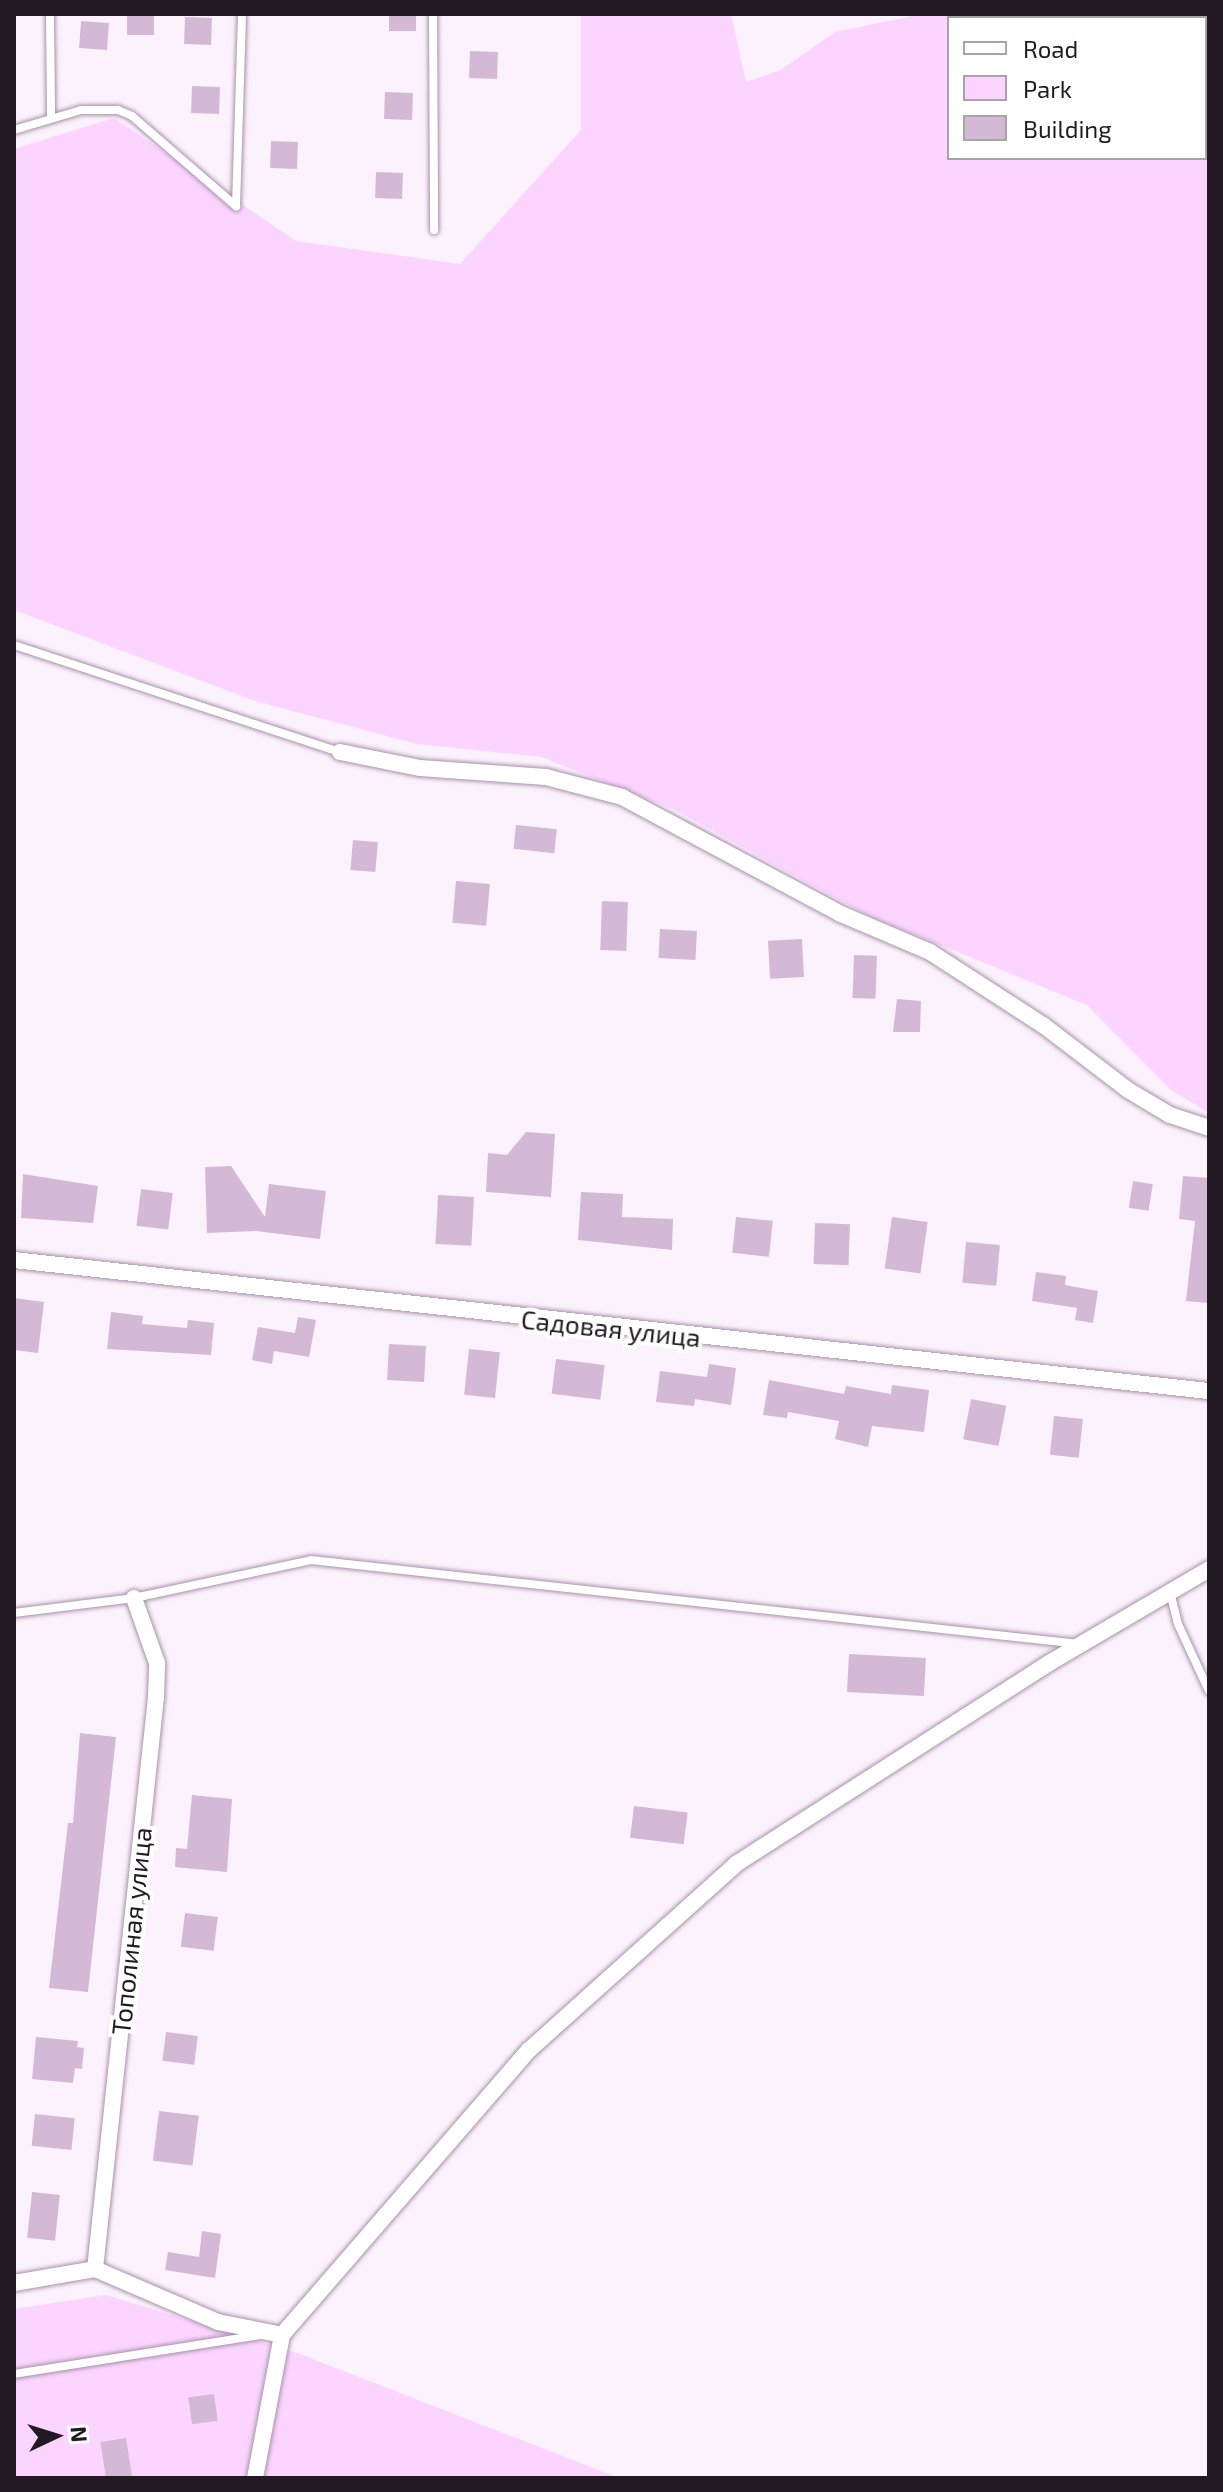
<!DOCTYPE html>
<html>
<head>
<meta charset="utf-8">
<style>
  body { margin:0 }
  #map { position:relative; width:1223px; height:2492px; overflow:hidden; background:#fcf2fd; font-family:"Exo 2",sans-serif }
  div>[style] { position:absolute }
  .green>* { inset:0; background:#fbd5ff }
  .building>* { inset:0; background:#d3b9d5; transform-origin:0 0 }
  .roads { filter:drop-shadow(0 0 2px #a991ab) drop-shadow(0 0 2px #a991ab) }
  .lane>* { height:8px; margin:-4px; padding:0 4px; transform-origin:4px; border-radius:4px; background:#fff }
  .street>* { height:16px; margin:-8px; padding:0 8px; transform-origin:8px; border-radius:8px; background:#fff }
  span { translate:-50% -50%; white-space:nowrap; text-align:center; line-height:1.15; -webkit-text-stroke:8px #fff; paint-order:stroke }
  .street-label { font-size:26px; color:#221923 }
  .frame { position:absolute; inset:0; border:16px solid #221923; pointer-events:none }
  .legend { position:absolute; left:947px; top:16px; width:260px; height:144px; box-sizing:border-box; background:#fff; border:2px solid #a7a3a7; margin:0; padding:10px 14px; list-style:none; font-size:24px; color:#221923 }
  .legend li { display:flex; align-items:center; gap:16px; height:40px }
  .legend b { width:40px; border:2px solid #a7a3a7 }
  .north { position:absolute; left:16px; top:2396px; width:80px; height:80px; -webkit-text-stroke:6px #fff; paint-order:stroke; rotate:86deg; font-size:22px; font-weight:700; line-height:32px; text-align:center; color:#221923 }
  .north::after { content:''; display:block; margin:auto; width:28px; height:36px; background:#221923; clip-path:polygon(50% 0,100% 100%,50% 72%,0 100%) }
</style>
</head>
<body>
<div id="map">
  <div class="green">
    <i style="clip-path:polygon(581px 14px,731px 14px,746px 82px,781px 70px,835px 32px,922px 14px,1104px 14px,949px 18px,949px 158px,1205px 158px,1209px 53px,1209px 1113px,1171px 1090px,1087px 1005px,867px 915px,673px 809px,541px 757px,417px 744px,255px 701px,14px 610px,14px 149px,114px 118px,296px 241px,460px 264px,581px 130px)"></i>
    <i style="clip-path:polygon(106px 2295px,300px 2354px,619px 2478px,14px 2478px,14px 2309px)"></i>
  </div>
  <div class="building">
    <i style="left:127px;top:14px;width:27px;height:21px"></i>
    <i style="left:389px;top:14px;width:27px;height:17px"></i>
    <i style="left:185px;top:17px;width:27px;height:27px;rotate:2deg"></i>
    <i style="left:81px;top:21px;width:28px;height:27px;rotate:4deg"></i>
    <i style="left:470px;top:51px;width:28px;height:27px;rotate:2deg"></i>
    <i style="left:192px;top:86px;width:28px;height:27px;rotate:2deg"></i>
    <i style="left:385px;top:92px;width:28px;height:27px;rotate:2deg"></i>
    <i style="left:271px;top:141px;width:27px;height:27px;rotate:2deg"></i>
    <i style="left:376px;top:172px;width:27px;height:26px;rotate:2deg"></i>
    <i style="left:516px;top:825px;width:41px;height:24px;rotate:6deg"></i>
    <i style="left:353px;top:840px;width:25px;height:30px;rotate:5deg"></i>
    <i style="left:456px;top:881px;width:34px;height:42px;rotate:5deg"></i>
    <i style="left:602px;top:901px;width:26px;height:49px;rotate:2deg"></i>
    <i style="left:660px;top:929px;width:37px;height:29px;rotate:3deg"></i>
    <i style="left:802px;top:939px;width:38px;height:34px;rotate:87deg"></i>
    <i style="left:854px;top:955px;width:23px;height:43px;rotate:2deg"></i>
    <i style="clip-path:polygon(897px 999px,921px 1001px,920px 1032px,893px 1032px)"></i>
    <i style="clip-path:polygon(526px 1132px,555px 1134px,551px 1197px,486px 1192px,488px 1153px,507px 1155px)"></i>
    <i style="clip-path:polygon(231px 1166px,265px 1217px,269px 1184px,326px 1191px,320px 1239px,256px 1231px,207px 1233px,205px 1167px)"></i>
    <i style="clip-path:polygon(23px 1174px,98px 1186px,93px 1223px,21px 1218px)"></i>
    <i style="clip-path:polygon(1183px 1176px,1209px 1178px,1209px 1303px,1186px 1301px,1195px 1221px,1179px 1219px)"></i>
    <i style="left:1133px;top:1181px;width:20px;height:27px;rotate:9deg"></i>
    <i style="left:141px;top:1189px;width:32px;height:37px;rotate:7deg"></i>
    <i style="clip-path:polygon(581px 1192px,623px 1194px,622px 1217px,673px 1219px,672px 1250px,578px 1240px)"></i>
    <i style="left:438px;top:1195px;width:36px;height:49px;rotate:3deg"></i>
    <i style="left:736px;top:1217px;width:37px;height:36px;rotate:6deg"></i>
    <i style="left:892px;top:1217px;width:36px;height:52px;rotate:8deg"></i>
    <i style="left:815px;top:1223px;width:35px;height:41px;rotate:2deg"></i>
    <i style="left:966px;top:1242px;width:34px;height:41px;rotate:5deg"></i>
    <i style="clip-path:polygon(1036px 1272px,1066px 1276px,1065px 1285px,1098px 1291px,1093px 1323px,1075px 1320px,1077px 1308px,1032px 1301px)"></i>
    <i style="clip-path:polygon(14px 1298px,44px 1302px,38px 1353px,14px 1350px)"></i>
    <i style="clip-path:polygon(111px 1312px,143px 1316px,142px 1324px,187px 1328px,188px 1320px,214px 1323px,211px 1355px,107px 1349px)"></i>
    <i style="clip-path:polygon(298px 1317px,316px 1320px,309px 1357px,274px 1351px,272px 1364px,252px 1360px,258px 1327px,295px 1333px)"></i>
    <i style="left:389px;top:1344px;width:37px;height:36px;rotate:3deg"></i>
    <i style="left:469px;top:1349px;width:31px;height:46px;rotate:6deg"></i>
    <i style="left:556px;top:1359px;width:49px;height:35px;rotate:7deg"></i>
    <i style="clip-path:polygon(709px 1364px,736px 1368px,731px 1405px,695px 1399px,694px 1406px,656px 1402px,660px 1371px,707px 1377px)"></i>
    <i style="clip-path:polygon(769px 1380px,844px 1394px,846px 1386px,891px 1394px,892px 1385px,929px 1390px,924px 1432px,872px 1426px,868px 1447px,835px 1439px,839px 1421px,788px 1412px,787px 1418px,763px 1415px)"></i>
    <i style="left:971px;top:1399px;width:36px;height:41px;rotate:11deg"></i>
    <i style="left:1054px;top:1416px;width:29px;height:39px;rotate:6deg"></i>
    <i style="left:849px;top:1654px;width:77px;height:38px;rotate:3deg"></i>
    <i style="clip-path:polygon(80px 1733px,116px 1737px,88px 1992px,49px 1988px,68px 1823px,73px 1823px)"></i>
    <i style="clip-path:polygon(192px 1795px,232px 1799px,227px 1872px,175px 1867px,176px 1848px,187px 1849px)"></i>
    <i style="left:634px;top:1806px;width:54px;height:32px;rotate:7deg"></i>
    <i style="left:185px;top:1913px;width:33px;height:34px;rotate:7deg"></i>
    <i style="left:166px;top:2032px;width:32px;height:29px;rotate:7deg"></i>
    <i style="clip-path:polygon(36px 2037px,78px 2041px,77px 2047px,84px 2048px,82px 2069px,75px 2068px,73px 2083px,32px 2079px)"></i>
    <i style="left:159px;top:2111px;width:40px;height:50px;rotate:7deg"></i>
    <i style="left:35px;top:2114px;width:40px;height:32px;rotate:6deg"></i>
    <i style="left:32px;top:2192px;width:28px;height:46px;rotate:6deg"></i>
    <i style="clip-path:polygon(202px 2231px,221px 2234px,215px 2278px,165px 2270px,168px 2252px,199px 2257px)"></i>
    <i style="left:214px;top:2394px;width:27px;height:26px;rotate:82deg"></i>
    <i style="left:126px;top:2438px;width:40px;height:26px;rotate:81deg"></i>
  </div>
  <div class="roads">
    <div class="lane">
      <i style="left:50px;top:14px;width:104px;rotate:89.4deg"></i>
      <i style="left:433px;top:14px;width:216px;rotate:89.7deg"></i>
      <i style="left:14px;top:130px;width:70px;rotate:-16.6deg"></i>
      <i style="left:81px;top:110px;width:37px"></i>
      <i style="left:118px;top:110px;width:15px;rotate:23deg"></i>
      <i style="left:132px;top:116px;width:138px;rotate:40.9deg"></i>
      <i style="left:236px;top:206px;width:192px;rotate:-88.2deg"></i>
      <i style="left:14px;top:645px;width:343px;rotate:18.2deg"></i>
      <i style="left:1170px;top:1592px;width:33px;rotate:76deg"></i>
      <i style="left:1178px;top:1624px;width:74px;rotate:65.2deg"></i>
      <i style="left:14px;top:1613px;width:121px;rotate:-7.1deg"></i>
      <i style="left:134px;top:1598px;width:181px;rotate:-12.1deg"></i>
      <i style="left:311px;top:1560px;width:773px;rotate:6.24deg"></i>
      <i style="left:14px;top:2374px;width:250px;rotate:-9deg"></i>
    </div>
    <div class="street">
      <i style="left:340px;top:752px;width:82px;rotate:11.3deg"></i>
      <i style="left:420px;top:768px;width:126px;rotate:4.1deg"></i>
      <i style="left:546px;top:777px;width:79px;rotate:14.7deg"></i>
      <i style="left:622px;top:797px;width:248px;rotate:28.1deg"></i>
      <i style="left:841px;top:914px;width:97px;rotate:23.1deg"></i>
      <i style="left:930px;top:952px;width:135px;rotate:32.9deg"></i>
      <i style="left:1043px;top:1025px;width:107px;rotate:37.4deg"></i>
      <i style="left:1128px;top:1090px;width:49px;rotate:30.8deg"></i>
      <i style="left:1170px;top:1115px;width:41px;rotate:18.4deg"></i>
      <i style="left:14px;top:1260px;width:1202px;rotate:6.26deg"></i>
      <i style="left:95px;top:2269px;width:575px;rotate:-83.91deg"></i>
      <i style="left:156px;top:1697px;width:34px;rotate:-88deg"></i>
      <i style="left:157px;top:1663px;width:69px;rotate:-109.5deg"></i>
      <i style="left:14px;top:2283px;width:82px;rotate:-9.8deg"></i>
      <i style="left:95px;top:2269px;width:134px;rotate:23.3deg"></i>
      <i style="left:218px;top:2322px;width:65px;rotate:11.5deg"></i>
      <i style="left:255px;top:2478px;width:146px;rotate:-79.3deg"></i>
      <i style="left:282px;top:2335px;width:377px;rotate:-49.1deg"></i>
      <i style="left:529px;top:2050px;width:278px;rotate:-41.9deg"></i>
      <i style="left:736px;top:1864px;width:372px;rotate:-32.7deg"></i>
      <i style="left:1049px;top:1663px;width:186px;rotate:-30.4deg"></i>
    </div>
  </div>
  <div class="street-label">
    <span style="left:611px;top:1328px;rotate:6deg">Садовая улица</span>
    <span style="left:131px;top:1931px;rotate:-84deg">Тополиная улица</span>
  </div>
  <div class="frame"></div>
  <ul class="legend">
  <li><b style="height:10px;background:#fff"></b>Road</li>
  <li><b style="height:22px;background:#fbd5ff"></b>Park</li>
  <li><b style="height:22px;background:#d3b9d5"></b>Building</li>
  </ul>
  <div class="north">N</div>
</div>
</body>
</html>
